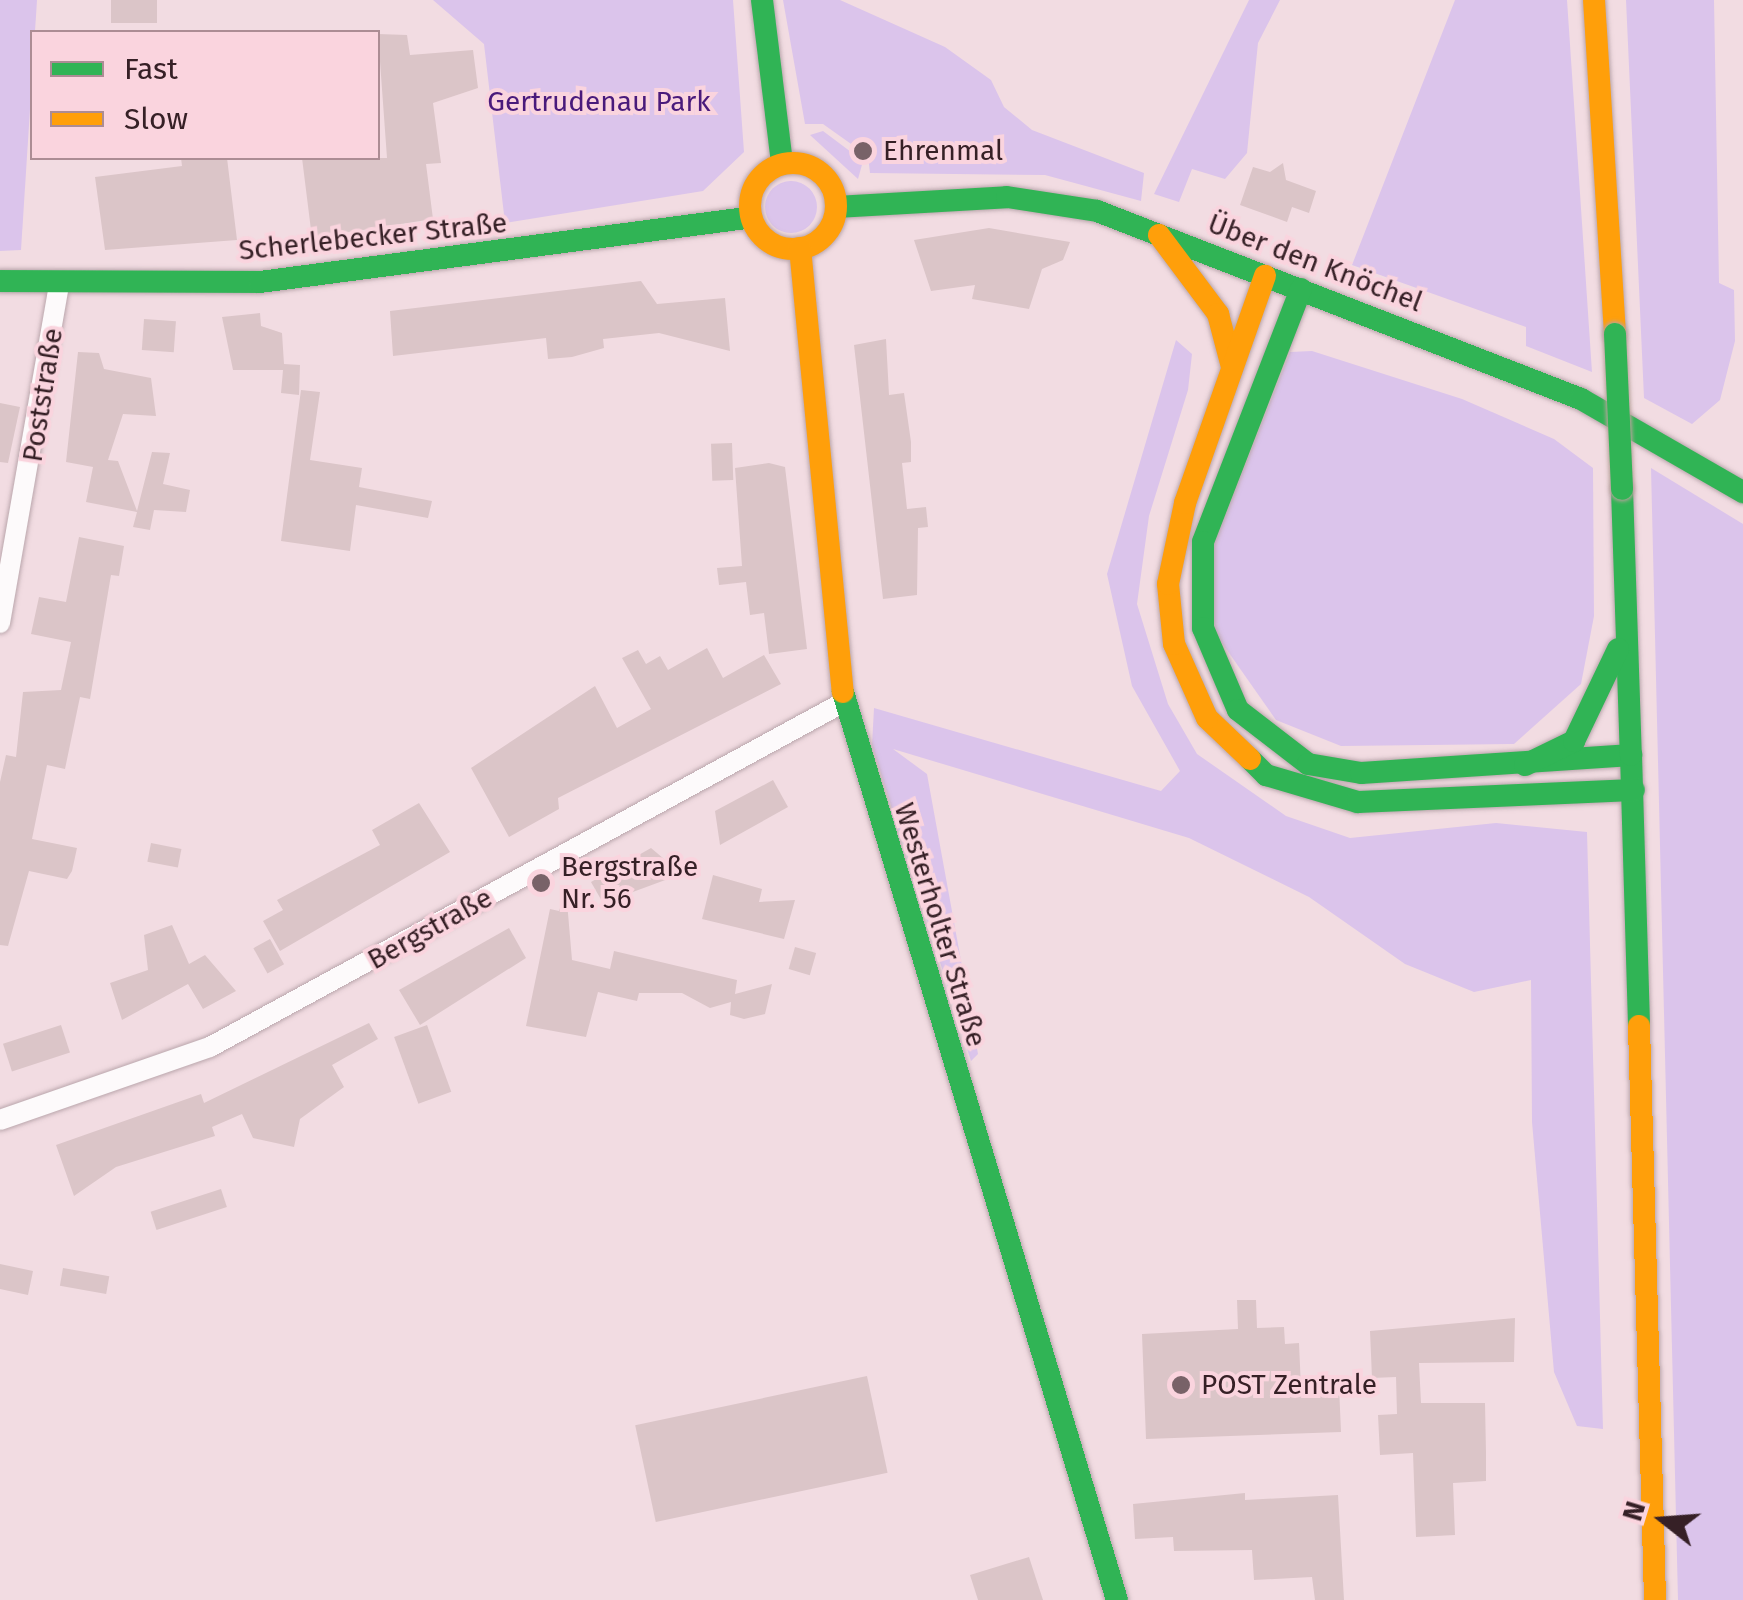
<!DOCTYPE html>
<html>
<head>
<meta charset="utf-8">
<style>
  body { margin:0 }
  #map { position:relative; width:1743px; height:1600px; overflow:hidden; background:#f2dce2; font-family:"Fira Sans",sans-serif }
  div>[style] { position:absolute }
  .green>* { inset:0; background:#dbc4eb }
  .round { border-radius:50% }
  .building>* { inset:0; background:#dbc5c8; transform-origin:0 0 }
  .roads { filter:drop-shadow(0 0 2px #baa6ac) drop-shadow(0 0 2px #baa6ac) }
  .street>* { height:20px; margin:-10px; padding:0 10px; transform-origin:10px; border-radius:10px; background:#fdfafb }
  .fast>* { height:22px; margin:-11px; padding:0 11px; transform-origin:11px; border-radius:11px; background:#30b455 }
  .slow>* { height:22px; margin:-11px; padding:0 11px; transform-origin:11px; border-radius:11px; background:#ff9f0a }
  .slow>.ring { margin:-11px; padding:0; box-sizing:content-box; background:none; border:22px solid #ff9f0a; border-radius:50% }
  .bridges { filter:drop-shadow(0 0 2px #b8a39c) drop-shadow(0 0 2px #b8a39c) }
  .fast-bridge>* { height:22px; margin:-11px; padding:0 11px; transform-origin:11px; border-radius:11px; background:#30b455 }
  .dots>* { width:28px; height:28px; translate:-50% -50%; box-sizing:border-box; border:5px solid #fad4de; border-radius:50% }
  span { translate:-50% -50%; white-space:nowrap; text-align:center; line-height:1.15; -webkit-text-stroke:8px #fad4de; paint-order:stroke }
  .park-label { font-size:28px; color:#491a7b }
  .poi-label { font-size:28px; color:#362026 }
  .left { translate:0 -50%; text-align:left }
  .street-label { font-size:28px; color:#362026 }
  .legend { position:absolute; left:30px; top:30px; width:350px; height:130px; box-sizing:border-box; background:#fad4de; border:2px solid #ac8c94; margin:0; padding:12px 18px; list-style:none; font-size:30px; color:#362026 }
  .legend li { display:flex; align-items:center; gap:20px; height:50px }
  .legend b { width:50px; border:2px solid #ac8c94 }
  .north { position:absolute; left:1613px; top:1470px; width:100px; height:100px; -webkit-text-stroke:8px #fad4de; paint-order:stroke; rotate:287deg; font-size:28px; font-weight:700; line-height:40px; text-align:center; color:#362026 }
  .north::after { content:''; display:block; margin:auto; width:35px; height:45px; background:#362026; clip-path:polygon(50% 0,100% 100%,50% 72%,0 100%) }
</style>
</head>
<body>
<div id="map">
  <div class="green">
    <i style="clip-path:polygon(0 0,37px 0,21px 250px,0 251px)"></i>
    <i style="clip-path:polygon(433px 0,733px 0,744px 152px,703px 191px,505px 223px,484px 44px)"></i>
    <i style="clip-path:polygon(783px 0,840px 0,945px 47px,991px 80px,1004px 107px,1032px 130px,1144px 173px,1141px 201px,1045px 175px,870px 173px,868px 156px,823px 124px,805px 124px)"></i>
    <i style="clip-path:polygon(1249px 0,1280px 0,1258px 43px,1247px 153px,1225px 179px,1192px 169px,1179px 202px,1154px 194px)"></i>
    <i style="clip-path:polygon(1455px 0,1567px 0,1592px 372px,1526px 346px,1526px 327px,1352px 265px)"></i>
    <i style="clip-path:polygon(1626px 0,1714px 0,1719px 283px,1734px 290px,1735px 341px,1720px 400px,1692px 424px,1644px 398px)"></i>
    <i style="clip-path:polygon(823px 131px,863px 161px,858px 179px,810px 135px)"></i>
    <i class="round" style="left:765px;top:181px;width:52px;height:52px"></i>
    <i style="clip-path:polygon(1176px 340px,1192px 354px,1188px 390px,1149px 516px,1137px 604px,1168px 704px,1197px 754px,1286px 816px,1350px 838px,1496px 823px,1587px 832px,1603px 1429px,1577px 1426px,1554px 1372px,1532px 1122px,1531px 980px,1474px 992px,1405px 964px,1309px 897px,1189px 838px,893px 749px,927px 774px,978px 1054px,971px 1061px,872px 745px,874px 708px,1161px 791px,1180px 771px,1132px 686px,1107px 574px)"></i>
    <i style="clip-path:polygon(1312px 351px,1462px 399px,1554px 439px,1593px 468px,1594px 616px,1581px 684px,1514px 744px,1341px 746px,1276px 720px,1215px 633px,1209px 556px,1290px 352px)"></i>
    <i style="clip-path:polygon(1651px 468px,1743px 524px,1743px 1600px,1678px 1600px)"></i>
  </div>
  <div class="building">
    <i style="left:111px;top:0;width:46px;height:23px"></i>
    <i style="clip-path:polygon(378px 34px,407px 35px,410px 55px,473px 50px,478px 88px,433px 103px,441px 163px,426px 164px,433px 219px,312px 238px,302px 158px,387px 158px)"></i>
    <i style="clip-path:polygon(181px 158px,227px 158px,237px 240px,105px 250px,95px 177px,182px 166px)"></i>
    <i style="clip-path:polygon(1283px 163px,1286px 180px,1316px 191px,1309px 213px,1292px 207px,1287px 222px,1240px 205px,1253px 167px,1270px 172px)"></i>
    <i style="clip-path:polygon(989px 228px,1070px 242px,1063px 260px,1042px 269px,1029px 309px,972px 299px,975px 285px,931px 291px,914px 240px)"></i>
    <i style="clip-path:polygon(641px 281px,657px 304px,725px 298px,730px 351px,659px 333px,603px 339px,604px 348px,572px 357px,548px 359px,546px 338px,393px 356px,390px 311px)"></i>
    <i style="clip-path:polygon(260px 313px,261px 326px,282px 333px,284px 364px,300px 365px,299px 395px,281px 393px,283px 370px,233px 370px,222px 317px)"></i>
    <i style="left:144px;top:319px;width:32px;height:31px;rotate:4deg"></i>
    <i style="clip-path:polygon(886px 339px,889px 395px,904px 393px,911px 442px,911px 462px,902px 463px,907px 509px,926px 507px,928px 527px,918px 528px,917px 595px,883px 599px,854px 345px)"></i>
    <i style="clip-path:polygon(78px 352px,99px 353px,104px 369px,151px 378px,156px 416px,123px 414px,108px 460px,118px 461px,137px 511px,152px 452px,170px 453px,163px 484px,190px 490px,186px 512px,154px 510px,150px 530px,133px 527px,137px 512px,86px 502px,93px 467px,66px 462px)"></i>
    <i style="clip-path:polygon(301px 390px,320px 392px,310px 460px,362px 468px,359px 487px,432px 501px,428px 518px,356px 505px,350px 551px,281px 541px)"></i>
    <i style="clip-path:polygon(0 403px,20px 407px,8px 463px,0 462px)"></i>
    <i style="left:732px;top:443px;width:37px;height:21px;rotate:88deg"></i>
    <i style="clip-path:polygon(769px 463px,785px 467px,807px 649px,769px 654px,764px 613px,750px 615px,746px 582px,719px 585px,717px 568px,742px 566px,735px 468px)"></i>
    <i style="clip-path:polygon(79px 537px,124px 546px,119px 576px,111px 575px,90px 699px,80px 697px,65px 769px,47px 765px,32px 839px,77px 848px,72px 871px,67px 879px,29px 871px,8px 946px,0 945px,0 782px,6px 755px,16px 757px,23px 692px,61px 690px,71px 642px,31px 634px,39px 597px,66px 602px)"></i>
    <i style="clip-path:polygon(707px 648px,723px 678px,764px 655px,781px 684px,558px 798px,559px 809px,509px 837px,471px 768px,595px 686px,617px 728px,651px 709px,622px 658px,638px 650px,646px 664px,660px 656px,668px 670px)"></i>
    <i style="clip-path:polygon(773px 780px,788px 807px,720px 845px,715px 811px)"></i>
    <i style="clip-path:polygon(419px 803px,450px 852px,280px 951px,263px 921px,283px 910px,277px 900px,380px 845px,372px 830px)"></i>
    <i style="left:151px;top:843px;width:31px;height:19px;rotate:11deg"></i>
    <i style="clip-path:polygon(651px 848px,676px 869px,668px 879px,603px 903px,591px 882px)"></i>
    <i style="clip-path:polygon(713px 875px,762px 889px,759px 902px,795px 900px,784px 939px,702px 919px)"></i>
    <i style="clip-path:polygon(566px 890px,572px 960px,610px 969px,614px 951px,737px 980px,735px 994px,772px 984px,765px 1014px,744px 1019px,730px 1015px,731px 1002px,710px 1008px,682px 993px,639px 993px,637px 1001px,598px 992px,586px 1037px,526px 1026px,550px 909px,559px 911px)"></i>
    <i style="clip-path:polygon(172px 925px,189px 964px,205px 955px,236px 991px,203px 1009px,188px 984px,122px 1020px,110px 983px,148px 970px,144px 935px)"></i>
    <i style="clip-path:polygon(509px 928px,526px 958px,420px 1025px,399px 990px)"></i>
    <i style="left:270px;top:939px;width:29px;height:19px;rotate:61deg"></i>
    <i style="left:795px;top:947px;width:22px;height:23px;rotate:16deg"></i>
    <i style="clip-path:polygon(369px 1023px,378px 1039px,332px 1065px,344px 1087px,300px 1119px,294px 1147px,253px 1138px,242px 1114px,212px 1127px,215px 1136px,116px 1167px,74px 1196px,56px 1145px,201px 1094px,204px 1103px)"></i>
    <i style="left:61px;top:1025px;width:29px;height:61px;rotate:72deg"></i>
    <i style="left:427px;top:1025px;width:71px;height:35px;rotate:70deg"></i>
    <i style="left:221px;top:1189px;width:19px;height:74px;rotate:72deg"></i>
    <i style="clip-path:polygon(0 1264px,33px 1271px,28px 1295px,0 1289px)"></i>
    <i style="left:63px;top:1268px;width:47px;height:18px;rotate:10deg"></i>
    <i style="clip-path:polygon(1237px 1300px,1256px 1300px,1257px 1328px,1284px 1327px,1285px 1344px,1299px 1343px,1301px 1388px,1339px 1386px,1341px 1432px,1146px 1439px,1142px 1334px,1238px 1329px)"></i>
    <i style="clip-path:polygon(1515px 1318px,1514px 1362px,1419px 1363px,1421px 1403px,1485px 1403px,1486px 1453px,1486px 1481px,1453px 1483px,1455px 1535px,1416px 1537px,1413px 1453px,1380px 1455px,1378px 1415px,1397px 1414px,1396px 1377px,1372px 1378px,1370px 1331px)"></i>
    <i style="left:867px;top:1376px;width:99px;height:237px;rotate:78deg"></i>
    <i style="clip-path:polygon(1245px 1493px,1245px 1500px,1338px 1495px,1344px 1600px,1315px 1600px,1312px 1577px,1254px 1580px,1252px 1550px,1174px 1551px,1173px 1537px,1135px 1539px,1133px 1504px)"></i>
    <i style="clip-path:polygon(1029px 1557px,1043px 1600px,978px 1600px,970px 1575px)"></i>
  </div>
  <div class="roads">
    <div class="street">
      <i style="left:0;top:623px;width:343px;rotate:-80.1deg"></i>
      <i style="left:0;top:1120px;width:222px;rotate:-19.2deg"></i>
      <i style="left:210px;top:1047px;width:722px;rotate:-28.55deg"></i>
    </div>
    <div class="fast">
      <i style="left:762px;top:0;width:165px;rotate:83deg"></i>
      <i style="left:836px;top:207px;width:171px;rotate:-3.3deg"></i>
      <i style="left:1007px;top:197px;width:91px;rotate:8.8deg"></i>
      <i style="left:1097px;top:211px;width:519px;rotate:21.23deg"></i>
      <i style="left:1581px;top:399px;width:187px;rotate:29.9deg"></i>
      <i style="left:0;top:281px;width:260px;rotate:0.2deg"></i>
      <i style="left:260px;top:282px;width:495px;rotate:-7.5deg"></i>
      <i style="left:1301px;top:289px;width:271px;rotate:111.2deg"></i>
      <i style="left:1203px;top:542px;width:86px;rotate:90deg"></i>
      <i style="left:1203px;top:628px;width:89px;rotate:66.9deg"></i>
      <i style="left:1238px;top:710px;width:88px;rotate:37.6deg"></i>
      <i style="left:1308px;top:764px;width:54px;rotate:9.6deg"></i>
      <i style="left:1361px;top:773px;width:271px;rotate:-3.8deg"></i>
      <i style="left:1631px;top:755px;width:271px;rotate:88.3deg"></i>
      <i style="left:1622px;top:489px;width:266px;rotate:88.1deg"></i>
      <i style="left:843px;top:692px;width:948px;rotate:73.21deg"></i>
      <i style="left:1250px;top:759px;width:23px;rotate:45deg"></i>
      <i style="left:1266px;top:775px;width:96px;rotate:16.4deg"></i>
      <i style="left:1358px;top:802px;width:276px;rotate:-2.5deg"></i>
      <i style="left:1525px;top:765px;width:55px;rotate:-26.1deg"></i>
      <i style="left:1574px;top:741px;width:102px;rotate:-64.4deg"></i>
    </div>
    <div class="slow">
      <i style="left:1594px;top:0;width:335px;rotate:86.4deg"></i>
      <i class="ring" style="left:750px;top:163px;width:64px;height:64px"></i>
      <i style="left:1159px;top:235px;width:99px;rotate:53.2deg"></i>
      <i style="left:1218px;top:314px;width:55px;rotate:75.2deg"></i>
      <i style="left:800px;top:248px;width:446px;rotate:84.5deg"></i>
      <i style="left:1250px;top:759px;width:59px;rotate:-136.4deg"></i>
      <i style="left:1207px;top:718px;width:81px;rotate:-114deg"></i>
      <i style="left:1174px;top:644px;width:60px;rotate:-95.7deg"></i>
      <i style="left:1168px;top:584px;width:83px;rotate:-78.1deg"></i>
      <i style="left:1185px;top:503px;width:241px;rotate:-70.6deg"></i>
      <i style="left:1639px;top:1026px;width:574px;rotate:88.4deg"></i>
    </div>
  </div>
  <div class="bridges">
    <div class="fast-bridge">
      <i style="left:1615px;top:334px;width:155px;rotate:87.4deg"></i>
    </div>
  </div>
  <div class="dots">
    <i style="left:863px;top:151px;background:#786268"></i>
    <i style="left:541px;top:883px;background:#786268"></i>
    <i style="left:1181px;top:1385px;background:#786268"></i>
  </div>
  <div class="park-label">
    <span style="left:599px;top:102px">Gertrudenau Park</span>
  </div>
  <div class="poi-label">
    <span class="left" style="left:883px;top:151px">Ehrenmal</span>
    <span class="left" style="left:561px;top:883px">Bergstraße<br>Nr. 56</span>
    <span class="left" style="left:1201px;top:1385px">POST Zentrale</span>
  </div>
  <div class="street-label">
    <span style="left:373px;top:237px;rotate:-6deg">Scherlebecker Straße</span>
    <span style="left:1315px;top:263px;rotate:21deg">Über den Knöchel</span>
    <span style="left:43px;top:395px;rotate:-81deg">Poststraße</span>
    <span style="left:940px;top:925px;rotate:73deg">Westerholter Straße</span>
    <span style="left:430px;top:929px;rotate:-29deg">Bergstraße</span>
  </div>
  <ul class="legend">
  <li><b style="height:12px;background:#30b455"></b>Fast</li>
  <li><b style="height:12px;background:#ff9f0a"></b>Slow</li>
  </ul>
  <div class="north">N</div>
</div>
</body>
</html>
